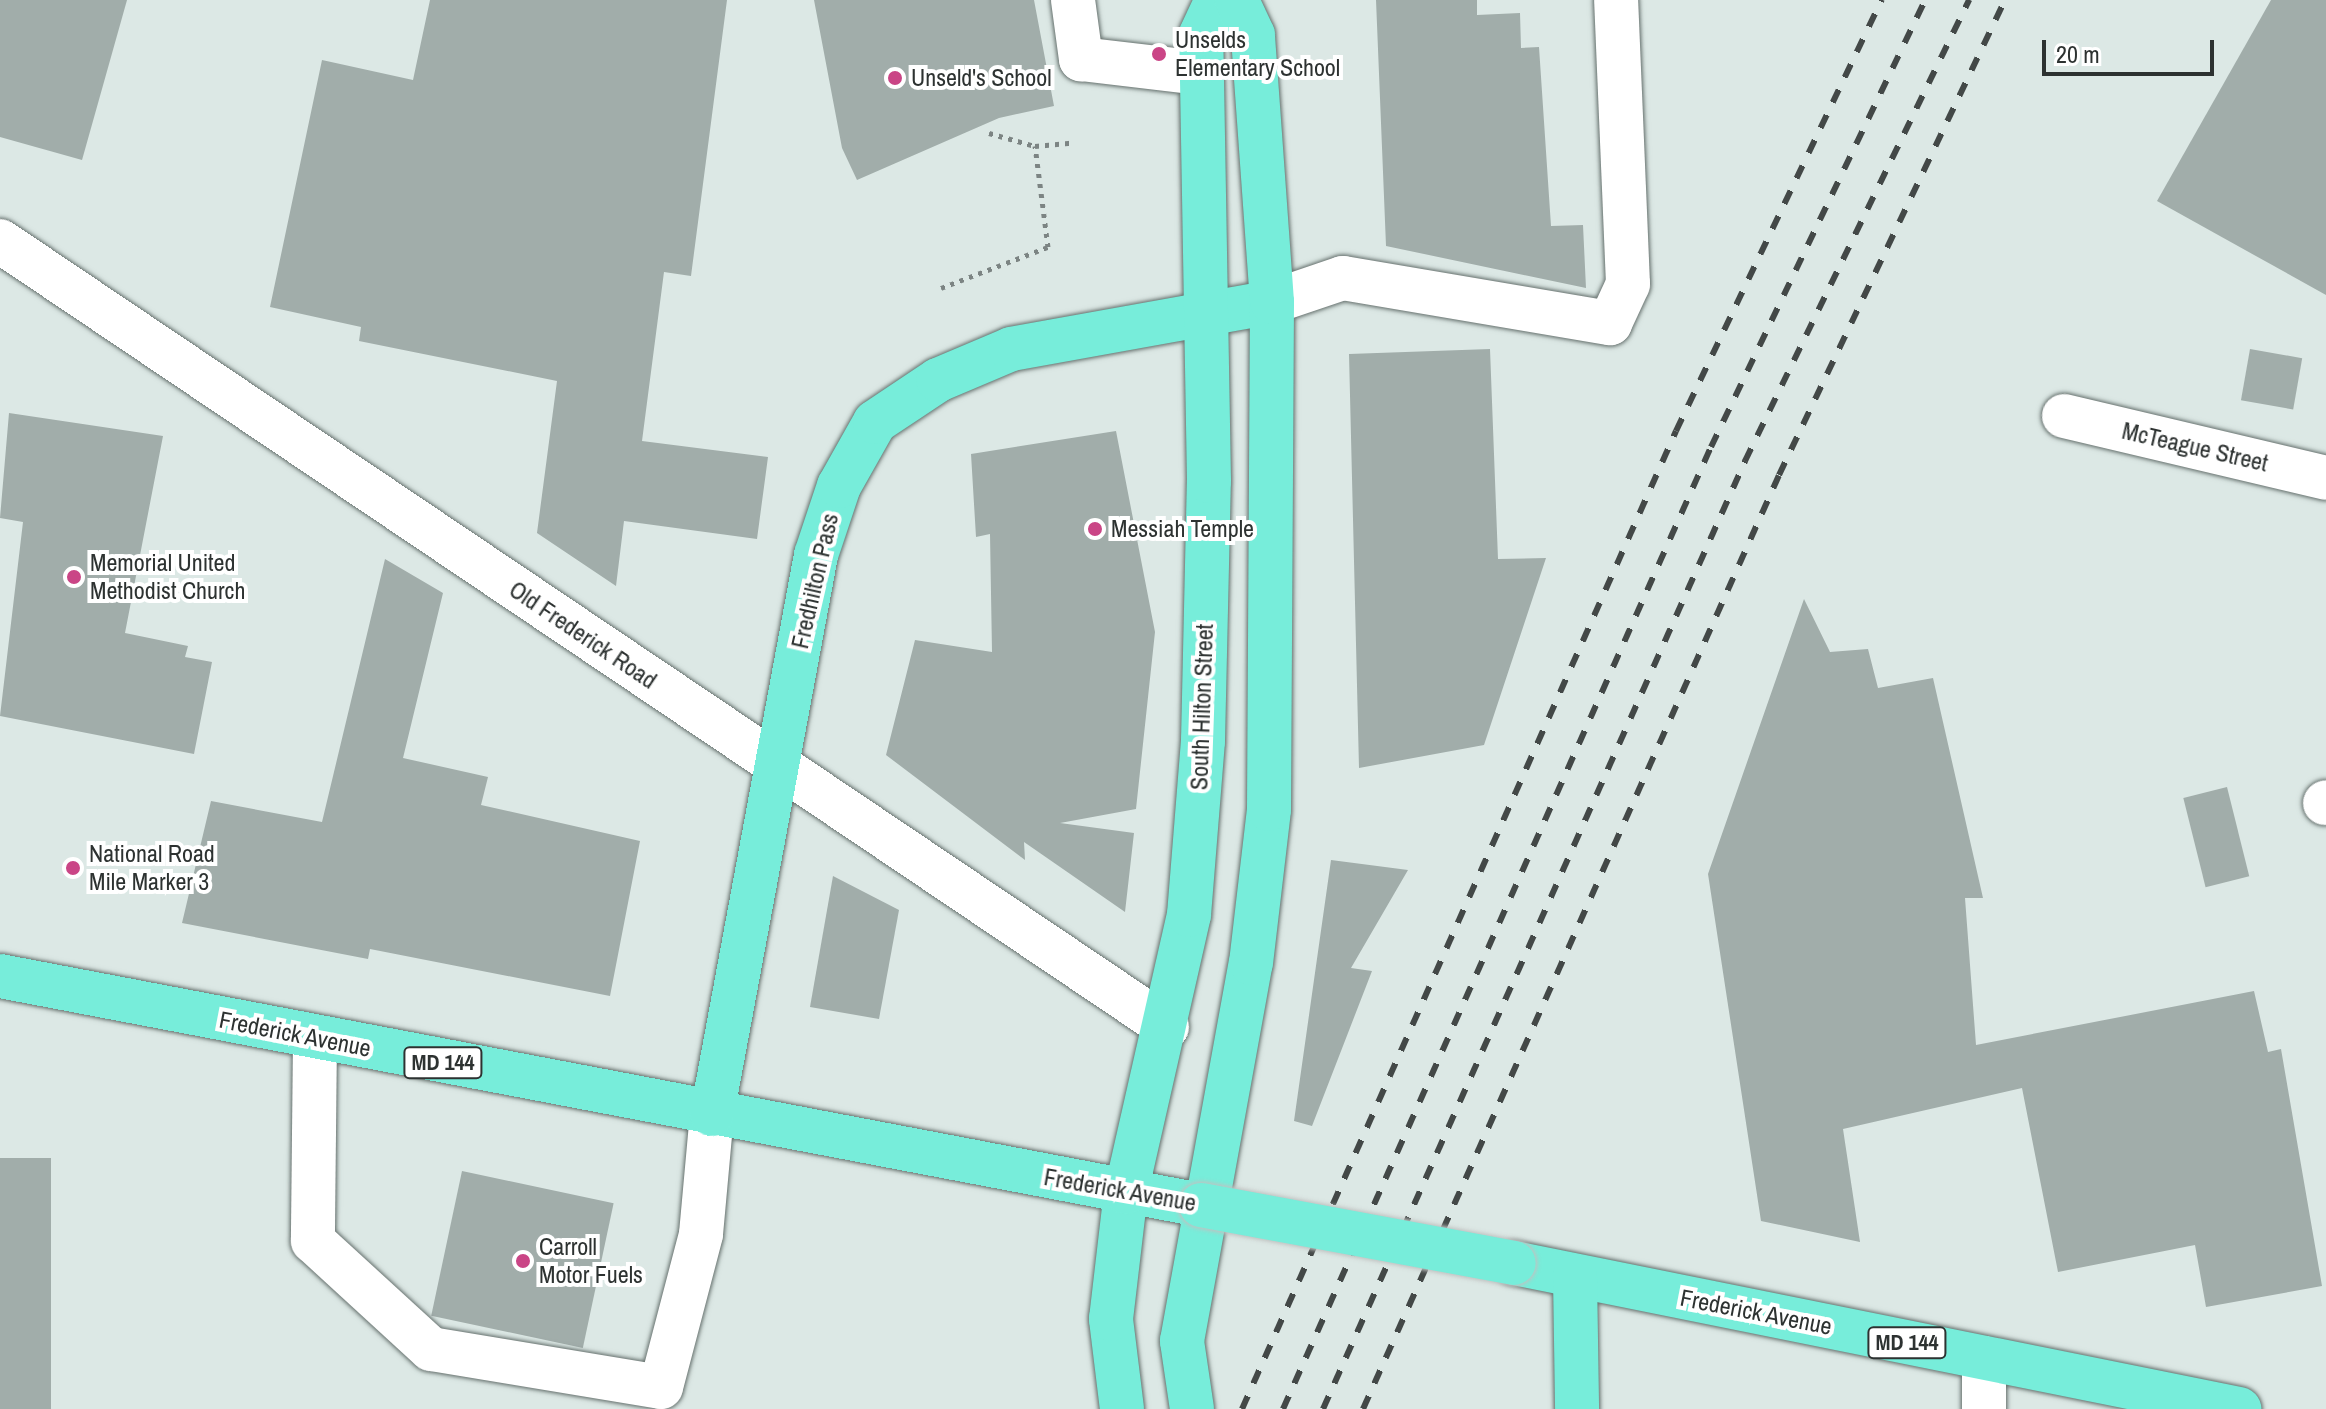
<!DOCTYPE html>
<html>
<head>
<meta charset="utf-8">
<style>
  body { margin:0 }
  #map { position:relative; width:2326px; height:1409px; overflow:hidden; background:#dce8e5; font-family:"Archivo Narrow",sans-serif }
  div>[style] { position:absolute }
  .building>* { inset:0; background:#a1adaa; transform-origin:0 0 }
  .path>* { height:5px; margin-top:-2.5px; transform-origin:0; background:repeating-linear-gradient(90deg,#7c8483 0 4px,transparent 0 10px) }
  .roads { filter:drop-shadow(0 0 2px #66716e) drop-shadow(0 0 2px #66716e) }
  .minor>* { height:44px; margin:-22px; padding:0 22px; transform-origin:22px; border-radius:22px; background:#fff }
  .major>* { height:44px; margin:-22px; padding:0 22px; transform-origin:22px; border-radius:22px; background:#77edda }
  .rail>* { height:6px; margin-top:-3px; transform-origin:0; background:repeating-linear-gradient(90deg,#434847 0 14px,transparent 0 28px) }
  .bridges { filter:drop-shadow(0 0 2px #c0c2c1) drop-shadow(0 0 2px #c0c2c1) }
  .major-bridge>* { height:44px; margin:-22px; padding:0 22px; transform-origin:22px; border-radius:22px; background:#77edda }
  .dots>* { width:22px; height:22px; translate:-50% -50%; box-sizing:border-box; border:4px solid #fff; border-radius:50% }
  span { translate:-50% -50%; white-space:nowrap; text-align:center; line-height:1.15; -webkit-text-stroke:8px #fff; paint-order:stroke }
  .shield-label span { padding:2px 6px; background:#fff; border:2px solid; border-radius:6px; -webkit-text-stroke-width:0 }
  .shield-label { font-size:22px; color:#2d3231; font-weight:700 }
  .poi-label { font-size:24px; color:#2d3231 }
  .left { translate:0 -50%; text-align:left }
  .street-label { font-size:24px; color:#2d3231 }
  .scale { position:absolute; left:2042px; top:40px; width:172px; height:36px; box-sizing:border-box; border:4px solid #2d3231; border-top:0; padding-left:10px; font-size:24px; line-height:28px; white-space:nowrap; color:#2d3231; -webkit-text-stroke:6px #fff; paint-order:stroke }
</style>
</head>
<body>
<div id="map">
  <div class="building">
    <i style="clip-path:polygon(0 0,127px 0,82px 160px,0 137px)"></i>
    <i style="clip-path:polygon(430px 0,727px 0,691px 276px,664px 272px,642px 441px,768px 457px,757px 539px,624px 521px,616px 586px,537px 533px,557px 381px,359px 341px,361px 327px,270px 307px,322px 60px,413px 80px)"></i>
    <i style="clip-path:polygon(814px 0,1034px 0,1054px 106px,999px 118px,857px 180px,842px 148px)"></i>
    <i style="clip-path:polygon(1376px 0,1477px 0,1477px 15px,1520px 13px,1521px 48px,1539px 47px,1551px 226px,1583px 225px,1586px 288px,1386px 246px)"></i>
    <i style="clip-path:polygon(2271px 0,2326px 0,2326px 295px,2157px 201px)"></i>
    <i style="clip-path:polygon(1490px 349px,1498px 559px,1546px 558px,1484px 745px,1359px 768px,1349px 354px)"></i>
    <i style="left:2250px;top:349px;width:53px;height:52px;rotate:10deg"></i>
    <i style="clip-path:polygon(9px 413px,163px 436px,125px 633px,188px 646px,185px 657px,212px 662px,194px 754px,0 716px,23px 522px,0 518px)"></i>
    <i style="clip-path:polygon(1116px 431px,1155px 632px,1136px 809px,1060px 823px,1134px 833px,1125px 912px,1024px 842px,1025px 860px,886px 755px,915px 640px,992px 652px,990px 534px,976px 537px,971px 454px)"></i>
    <i style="clip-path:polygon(385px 559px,443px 593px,403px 758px,488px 777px,481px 805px,640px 841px,610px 996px,370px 949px,368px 959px,182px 923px,211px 801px,322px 822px)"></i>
    <i style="clip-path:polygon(1804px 599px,1830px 652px,1868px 649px,1878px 688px,1933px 678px,1983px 898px,1965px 898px,1976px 1045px,2254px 991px,2268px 1052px,2281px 1049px,2322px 1286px,2206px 1307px,2195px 1245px,2058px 1272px,2022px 1088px,1843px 1129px,1860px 1242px,1761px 1221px,1708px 874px)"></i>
    <i style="left:2227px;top:787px;width:92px;height:45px;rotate:76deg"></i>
    <i style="clip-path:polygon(1331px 860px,1408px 870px,1351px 968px,1372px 971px,1312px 1126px,1294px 1121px)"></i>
    <i style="clip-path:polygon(833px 876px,899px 910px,879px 1019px,810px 1007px)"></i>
    <i style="left:51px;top:1158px;width:251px;height:51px;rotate:90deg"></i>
    <i style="left:462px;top:1171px;width:155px;height:148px;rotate:12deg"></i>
  </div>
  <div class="path">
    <i style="left:989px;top:133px;width:48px;rotate:15.8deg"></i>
    <i style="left:1035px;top:146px;width:36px;rotate:-5deg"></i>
    <i style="left:941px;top:288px;width:115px;rotate:-21deg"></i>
    <i style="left:1048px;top:247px;width:102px;rotate:-97.3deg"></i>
  </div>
  <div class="roads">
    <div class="minor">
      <i style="left:1073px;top:0;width:60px;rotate:82.3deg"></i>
      <i style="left:1081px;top:59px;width:121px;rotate:6.7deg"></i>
      <i style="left:0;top:241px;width:1407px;rotate:33.96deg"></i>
      <i style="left:1272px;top:302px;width:75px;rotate:-18.7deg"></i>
      <i style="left:1343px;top:278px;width:271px;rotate:9.6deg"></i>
      <i style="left:1610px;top:323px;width:43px;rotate:-65.2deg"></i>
      <i style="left:1628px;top:284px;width:284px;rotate:-92.4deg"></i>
      <i style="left:2064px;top:416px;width:269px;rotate:13.3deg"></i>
      <i style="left:2325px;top:803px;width:1px;rotate:-45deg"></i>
      <i style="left:315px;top:1038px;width:203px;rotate:90.6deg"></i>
      <i style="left:313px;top:1241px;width:160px;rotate:42.5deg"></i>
      <i style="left:431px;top:1349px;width:233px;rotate:9.4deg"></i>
      <i style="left:661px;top:1387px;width:158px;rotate:-75.3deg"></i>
      <i style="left:701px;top:1234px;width:121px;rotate:-84.8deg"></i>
      <i style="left:1984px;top:1409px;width:51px;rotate:-90deg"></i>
    </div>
    <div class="major">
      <i style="left:0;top:976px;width:1223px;rotate:10.8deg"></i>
      <i style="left:712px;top:1114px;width:569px;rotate:-79.46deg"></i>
      <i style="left:816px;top:555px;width:73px;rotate:-71.6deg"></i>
      <i style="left:839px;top:486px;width:73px;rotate:-60.6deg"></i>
      <i style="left:875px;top:422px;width:76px;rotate:-33.7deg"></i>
      <i style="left:938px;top:380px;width:79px;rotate:-23deg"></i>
      <i style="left:1011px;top:349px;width:265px;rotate:-10.2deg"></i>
      <i style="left:1514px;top:1263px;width:740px;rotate:11.39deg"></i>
      <i style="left:1575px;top:1276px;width:133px;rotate:89.1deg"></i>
      <i style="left:1122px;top:1409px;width:91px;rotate:-97deg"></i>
      <i style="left:1111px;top:1319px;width:128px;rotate:-83.3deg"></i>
      <i style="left:1126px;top:1192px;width:284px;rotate:-77.2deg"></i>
      <i style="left:1189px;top:915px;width:175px;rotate:-85.4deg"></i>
      <i style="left:1203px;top:741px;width:260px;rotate:-88.7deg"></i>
      <i style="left:1209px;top:481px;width:447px;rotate:-91deg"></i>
      <i style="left:1201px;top:34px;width:38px;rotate:-65deg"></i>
      <i style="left:1192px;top:1409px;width:69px;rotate:-98.4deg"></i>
      <i style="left:1182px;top:1341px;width:384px;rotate:-79.7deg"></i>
      <i style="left:1251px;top:963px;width:155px;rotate:-83.3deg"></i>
      <i style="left:1269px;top:809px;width:507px;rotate:-89.66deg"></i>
      <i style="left:1272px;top:302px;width:268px;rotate:-94.1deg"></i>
      <i style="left:1253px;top:35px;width:38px;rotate:-115deg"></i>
    </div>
  </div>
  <div class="rail">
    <i style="left:1242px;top:1409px;width:1070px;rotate:-66.07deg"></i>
    <i style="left:1676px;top:431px;width:478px;rotate:-64.5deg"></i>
    <i style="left:1283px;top:1409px;width:1053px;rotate:-66.02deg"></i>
    <i style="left:1711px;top:447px;width:496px;rotate:-64.4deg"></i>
    <i style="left:1323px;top:1409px;width:1038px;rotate:-66deg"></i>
    <i style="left:1745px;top:461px;width:513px;rotate:-64.08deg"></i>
    <i style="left:1363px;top:1409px;width:1022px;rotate:-65.99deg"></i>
    <i style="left:1779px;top:475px;width:526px;rotate:-64.56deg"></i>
  </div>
  <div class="bridges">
    <div class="major-bridge">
      <i style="left:1201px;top:1205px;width:318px;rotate:10.5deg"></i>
    </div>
  </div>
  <div class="dots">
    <i style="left:1159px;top:54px;background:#ca4586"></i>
    <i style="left:895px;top:78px;background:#ca4586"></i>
    <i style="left:1095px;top:529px;background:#ca4586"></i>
    <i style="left:74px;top:577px;background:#ca4586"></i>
    <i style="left:73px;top:868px;background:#ca4586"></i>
    <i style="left:523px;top:1261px;background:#ca4586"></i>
  </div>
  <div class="shield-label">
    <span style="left:443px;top:1063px">MD 144</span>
    <span style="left:1907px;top:1343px">MD 144</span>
  </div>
  <div class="poi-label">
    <span class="left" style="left:1175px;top:54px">Unselds<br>Elementary School</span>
    <span class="left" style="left:911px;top:78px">Unseld's School</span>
    <span class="left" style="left:1111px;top:529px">Messiah Temple</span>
    <span class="left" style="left:90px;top:577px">Memorial United<br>Methodist Church</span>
    <span class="left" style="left:89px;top:868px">National Road<br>Mile Marker 3</span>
    <span class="left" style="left:539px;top:1261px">Carroll<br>Motor Fuels</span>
  </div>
  <div class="street-label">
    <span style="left:2195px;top:447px;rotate:13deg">McTeague Street</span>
    <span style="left:815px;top:581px;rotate:-77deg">Fredhilton Pass</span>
    <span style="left:583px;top:635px;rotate:34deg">Old Frederick Road</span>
    <span style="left:1202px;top:707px;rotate:-88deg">South Hilton Street</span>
    <span style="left:295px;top:1034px;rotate:11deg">Frederick Avenue</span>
    <span style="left:1120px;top:1190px;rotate:10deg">Frederick Avenue</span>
    <span style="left:1756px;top:1312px;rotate:11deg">Frederick Avenue</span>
  </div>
  <div class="scale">20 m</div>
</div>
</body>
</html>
